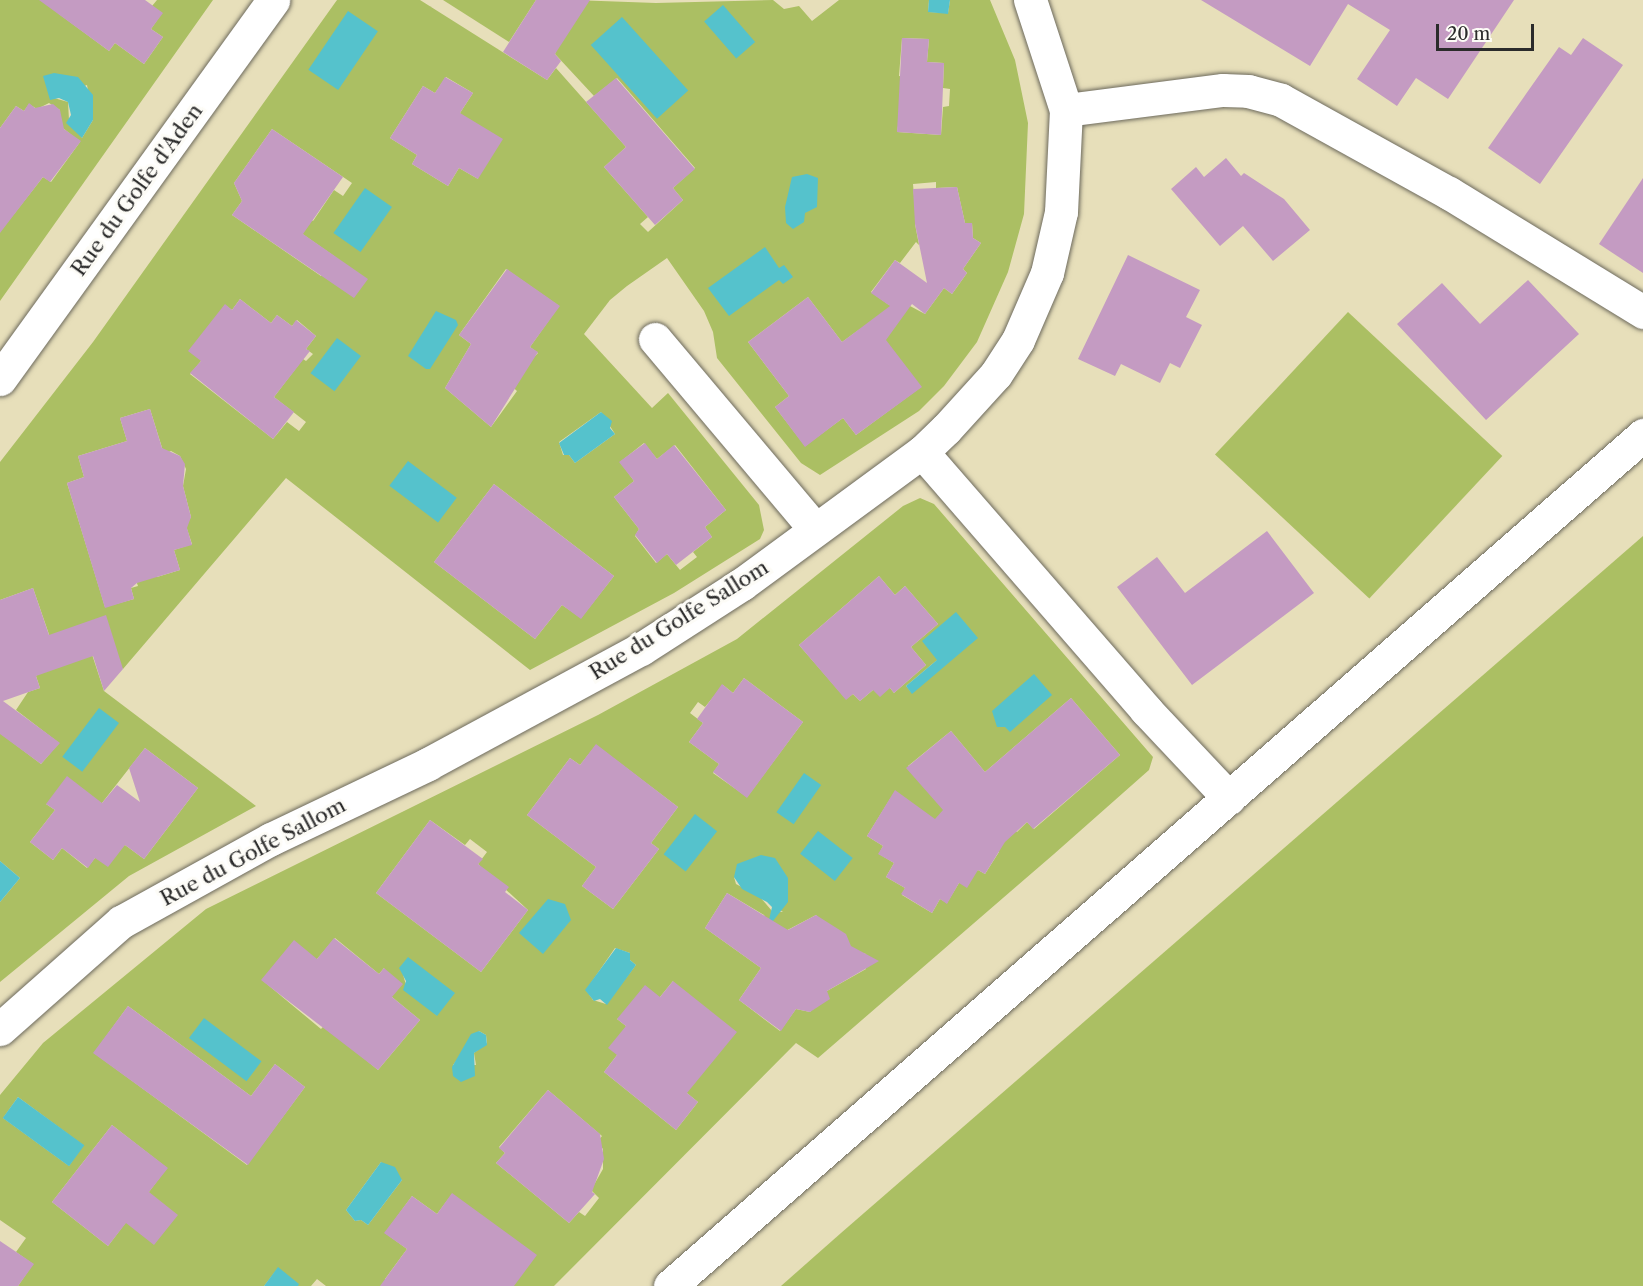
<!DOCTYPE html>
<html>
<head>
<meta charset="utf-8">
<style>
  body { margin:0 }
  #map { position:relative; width:1643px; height:1286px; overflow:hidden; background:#e7dfba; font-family:"Libre Caslon Text",serif }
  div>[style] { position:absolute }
  .green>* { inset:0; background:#abbf63; transform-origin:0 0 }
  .water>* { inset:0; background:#55c2cc; transform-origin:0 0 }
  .building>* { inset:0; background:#c49bc2 }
  .roads { filter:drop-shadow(0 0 2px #6d6a5d) drop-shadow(0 0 2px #6d6a5d) }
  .minor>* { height:33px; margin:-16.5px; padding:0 16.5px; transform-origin:16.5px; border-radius:16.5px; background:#fff }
  .major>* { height:33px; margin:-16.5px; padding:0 16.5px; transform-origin:16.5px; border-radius:16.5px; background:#fff }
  span { translate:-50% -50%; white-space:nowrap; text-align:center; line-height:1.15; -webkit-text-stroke:6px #fdfcf7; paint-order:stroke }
  .street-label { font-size:21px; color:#2b2b2b }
  .scale { position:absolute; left:1436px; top:24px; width:98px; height:27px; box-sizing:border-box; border:3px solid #2b2b2b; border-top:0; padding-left:8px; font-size:18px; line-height:21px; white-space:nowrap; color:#2b2b2b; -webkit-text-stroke:4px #fdfcf7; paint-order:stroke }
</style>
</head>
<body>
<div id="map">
  <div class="green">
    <i style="clip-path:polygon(evenodd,0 0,68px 0,59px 14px,109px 51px,115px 43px,144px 64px,163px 37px,151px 29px,162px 13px,152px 6px,157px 0,213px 0,0 301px,0 212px,14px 214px,43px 177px,51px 182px,80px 142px,58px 124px,60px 110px,49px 103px,37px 109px,29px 104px,24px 111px,16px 106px,0 128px,0 0,87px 85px,93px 120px,82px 138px,69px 120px,68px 102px,54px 98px,87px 85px)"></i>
    <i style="clip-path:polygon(evenodd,337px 0,420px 0,547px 80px,556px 68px,626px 147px,604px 167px,648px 217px,640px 224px,648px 232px,683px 200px,673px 188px,695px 168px,617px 78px,594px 96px,555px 54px,573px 0,656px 3px,773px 0,784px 9px,799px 6px,812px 21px,839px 0,929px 0,928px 12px,948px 13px,950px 0,990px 0,1015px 60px,1028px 123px,1024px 214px,1008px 272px,977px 342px,944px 386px,919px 411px,820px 475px,801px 463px,717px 358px,713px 332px,704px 311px,667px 258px,627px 286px,610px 300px,584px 334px,652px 408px,668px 393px,759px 505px,764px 530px,760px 539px,674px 593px,530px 670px,286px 478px,123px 669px,82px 624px,104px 691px,256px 806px,129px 876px,0 982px,0 902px,20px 878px,0 861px,0 733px,41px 764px,59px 743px,16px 710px,28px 692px,40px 688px,36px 676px,53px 646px,33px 588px,0 600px,0 462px,93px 342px,337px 0,902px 38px,929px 39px,927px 62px,944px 63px,943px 88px,950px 89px,949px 106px,943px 107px,941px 135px,897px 132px,906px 77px,899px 76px,902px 38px,337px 0,446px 77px,473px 93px,460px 113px,478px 179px,459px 168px,448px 186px,412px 164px,417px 155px,390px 138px,423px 86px,435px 93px,446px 77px,337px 0,272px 129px,352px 183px,343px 196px,334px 190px,313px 221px,300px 212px,291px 226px,334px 256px,321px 276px,232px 215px,242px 201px,234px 183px,272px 129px,337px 0,936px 182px,936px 188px,957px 187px,965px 223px,972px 223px,973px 238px,981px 243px,963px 269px,967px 273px,952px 294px,944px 288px,925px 314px,895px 298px,889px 305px,871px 292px,895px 260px,900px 263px,916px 242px,919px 245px,915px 224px,920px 214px,915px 208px,913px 184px,936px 182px,337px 0,506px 269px,559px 306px,530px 347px,538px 353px,509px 384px,517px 391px,491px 427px,445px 388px,471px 344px,459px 335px,506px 269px,337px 0,808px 297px,842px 342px,860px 329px,921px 387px,856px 435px,843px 418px,805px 446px,775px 407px,789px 396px,748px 342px,808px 297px,337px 0,240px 299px,271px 323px,277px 315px,292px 326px,297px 320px,316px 336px,306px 349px,313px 354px,306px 361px,303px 359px,274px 397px,306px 422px,299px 431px,287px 422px,273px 439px,190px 374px,201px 361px,225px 305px,232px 310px,240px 299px,337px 0,150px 409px,164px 454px,171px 451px,180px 456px,186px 469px,183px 486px,191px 517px,186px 526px,192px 544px,174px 550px,180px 570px,157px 577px,134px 575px,138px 586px,131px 588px,134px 599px,105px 607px,67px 483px,84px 477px,78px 456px,127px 441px,120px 418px,150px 409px,337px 0,601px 412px,615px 434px,575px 463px,569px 455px,563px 455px,559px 442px,601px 412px,337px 0,644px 443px,657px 459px,675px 445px,726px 510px,705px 527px,712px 537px,693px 552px,697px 557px,680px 570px,667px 554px,656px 563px,635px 536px,639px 529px,614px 497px,634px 481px,620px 462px,644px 443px,337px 0,494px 484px,614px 576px,581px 618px,562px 605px,535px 639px,434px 562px,494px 484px,337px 0,145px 748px,198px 788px,144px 859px,125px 845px,95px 858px,87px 868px,62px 848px,53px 860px,30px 842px,55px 810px,46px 804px,102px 803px,145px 748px)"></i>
    <i style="clip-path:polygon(443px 0,536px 0,509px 42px)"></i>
    <i style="left:1348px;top:312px;width:211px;height:195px;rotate:43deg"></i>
    <i style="clip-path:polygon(evenodd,920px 498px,934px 504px,1153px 757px,1149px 770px,1054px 854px,818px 1058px,796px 1043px,554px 1286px,514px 1286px,452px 1194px,437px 1214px,412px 1196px,385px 1233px,407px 1249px,385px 1279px,395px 1286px,326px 1286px,317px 1279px,311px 1286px,298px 1286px,278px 1268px,264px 1286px,18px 1286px,33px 1264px,16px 1252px,26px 1238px,0 1220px,0 1095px,43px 1043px,206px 909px,598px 715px,737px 639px,903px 506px,920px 498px,879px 576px,895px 595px,905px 586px,938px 624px,911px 647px,926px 665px,894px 693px,890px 688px,873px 690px,860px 701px,853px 694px,846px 699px,799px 645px,879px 576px,920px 498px,937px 660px,912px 693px,906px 686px,937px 660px,920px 498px,744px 678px,803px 722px,747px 797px,713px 773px,719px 764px,689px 742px,703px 723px,690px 713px,698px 702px,705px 707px,723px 685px,733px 693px,744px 678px,920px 498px,1071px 698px,1120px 755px,1034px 829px,1027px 822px,1017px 832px,908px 766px,951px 731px,985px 772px,1071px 698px,920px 498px,596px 745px,678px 807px,651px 843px,659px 849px,613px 909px,582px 886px,596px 867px,527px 815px,570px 758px,580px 765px,596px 745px,920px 498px,890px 799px,937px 828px,999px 852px,985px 874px,978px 870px,959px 883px,947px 903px,940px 899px,932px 913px,902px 895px,905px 888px,886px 877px,894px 863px,879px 854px,883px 846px,867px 836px,890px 799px,920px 498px,430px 820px,465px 845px,470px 839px,487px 852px,478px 864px,528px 910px,481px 972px,376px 893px,430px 820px,920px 498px,734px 877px,783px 912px,772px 911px,760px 897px,736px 884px,734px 877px,920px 498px,727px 893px,764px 915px,776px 936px,816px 915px,852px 950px,866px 954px,866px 969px,827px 991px,810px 1012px,796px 1009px,780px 1031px,739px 1000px,761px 968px,705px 928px,727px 893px,920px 498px,335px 938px,379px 974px,384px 968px,392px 997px,420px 1020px,378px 1070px,349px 1046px,334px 1015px,321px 1029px,262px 980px,317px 959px,335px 938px,920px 498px,615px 948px,630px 953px,630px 960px,636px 965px,606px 1004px,593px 1000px,586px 990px,615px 948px,920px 498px,402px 971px,437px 1016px,406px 985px,402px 971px,920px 498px,673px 981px,672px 1081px,698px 1102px,676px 1130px,604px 1072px,617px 1055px,626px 1026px,617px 1019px,660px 997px,673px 981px,920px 498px,128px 1006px,251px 1096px,275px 1064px,305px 1087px,247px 1165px,94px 1053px,128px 1006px,920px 498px,479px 1031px,486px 1035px,487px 1043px,474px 1053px,476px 1065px,453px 1065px,479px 1031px,920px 498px,548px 1090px,602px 1136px,597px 1142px,603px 1149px,603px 1169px,591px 1190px,599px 1198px,585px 1216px,579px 1212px,569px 1223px,496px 1163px,505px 1153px,499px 1147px,548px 1090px,920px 498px,18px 1097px,83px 1145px,69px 1166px,3px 1118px,18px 1097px,920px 498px,112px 1125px,167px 1168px,108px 1246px,52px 1202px,112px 1125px,920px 498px,381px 1162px,402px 1180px,368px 1225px,361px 1220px,355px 1221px,346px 1210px,381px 1162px)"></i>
    <i style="clip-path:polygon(1643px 536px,1643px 1286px,781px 1286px,841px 1233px)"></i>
  </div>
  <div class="water">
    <i style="clip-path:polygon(929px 0,950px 0,948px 14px,928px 12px)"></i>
    <i style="left:723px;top:5px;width:49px;height:25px;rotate:49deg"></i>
    <i style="left:348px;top:11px;width:36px;height:71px;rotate:34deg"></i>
    <i style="left:622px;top:17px;width:99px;height:42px;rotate:48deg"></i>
    <i style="clip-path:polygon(54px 73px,78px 77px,93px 95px,93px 120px,82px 138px,66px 123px,71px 115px,68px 102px,59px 98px,50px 100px,43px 76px)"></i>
    <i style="clip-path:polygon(807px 174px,818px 178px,817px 207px,805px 213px,804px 222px,793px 229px,786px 223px,785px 207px,792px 177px)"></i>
    <i style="left:365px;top:188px;width:33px;height:55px;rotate:35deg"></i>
    <i style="clip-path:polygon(765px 247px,779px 268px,784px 265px,793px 277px,783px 284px,779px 280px,729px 316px,708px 288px)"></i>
    <i style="clip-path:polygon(436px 311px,456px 320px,458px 325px,430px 369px,426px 369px,408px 356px)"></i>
    <i style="left:337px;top:338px;width:30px;height:44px;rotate:37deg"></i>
    <i style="clip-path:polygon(601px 412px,612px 421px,610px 428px,615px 434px,575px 463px,569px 455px,564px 455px,559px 443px)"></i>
    <i style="left:408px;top:461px;width:61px;height:31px;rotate:37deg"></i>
    <i style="clip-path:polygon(956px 612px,978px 638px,912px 694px,906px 686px,937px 660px,922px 641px)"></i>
    <i style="clip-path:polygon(1034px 674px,1052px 695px,1010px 732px,1005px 727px,997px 727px,992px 711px)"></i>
    <i style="left:99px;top:708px;width:25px;height:61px;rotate:37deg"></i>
    <i style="left:804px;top:773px;width:21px;height:48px;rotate:35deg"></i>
    <i style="left:695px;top:814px;width:28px;height:51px;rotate:38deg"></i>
    <i style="left:818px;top:831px;width:44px;height:29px;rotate:38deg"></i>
    <i style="clip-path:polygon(761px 855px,775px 858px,788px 878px,788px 902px,773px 921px,769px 920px,772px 907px,767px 902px,742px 889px,734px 877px,737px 864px)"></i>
    <i style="clip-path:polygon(0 861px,20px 878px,0 902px)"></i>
    <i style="clip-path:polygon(548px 899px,565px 904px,571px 920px,543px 954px,519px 933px)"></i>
    <i style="clip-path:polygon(616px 948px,630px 953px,630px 960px,636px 965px,607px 1005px,600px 999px,594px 1001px,585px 990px)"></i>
    <i style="clip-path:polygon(408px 957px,455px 993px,437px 1016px,403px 990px,406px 981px,399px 968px)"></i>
    <i style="left:204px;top:1018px;width:72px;height:25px;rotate:37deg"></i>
    <i style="clip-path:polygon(479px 1031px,486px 1035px,487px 1045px,474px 1053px,475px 1076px,461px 1082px,453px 1076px,452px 1067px,471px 1034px)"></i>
    <i style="left:18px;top:1097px;width:82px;height:26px;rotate:36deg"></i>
    <i style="clip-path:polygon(381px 1162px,395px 1167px,402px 1180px,368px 1225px,361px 1220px,355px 1221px,346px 1210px)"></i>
    <i style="clip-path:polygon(278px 1267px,299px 1284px,298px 1286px,264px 1286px)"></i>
  </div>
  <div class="building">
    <i style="clip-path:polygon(39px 0,145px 0,163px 13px,151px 29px,163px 37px,144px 64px,115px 43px,109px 51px)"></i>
    <i style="clip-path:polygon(536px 0,590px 0,555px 54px,561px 61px,547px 80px,503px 52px)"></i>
    <i style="clip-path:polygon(1201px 0,1514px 0,1448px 99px,1416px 78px,1397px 106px,1357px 79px,1390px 30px,1348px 4px,1310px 66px)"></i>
    <i style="clip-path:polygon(902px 38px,929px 39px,927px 62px,944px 63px,941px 135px,897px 132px)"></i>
    <i style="clip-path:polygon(1583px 38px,1623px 65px,1540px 184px,1488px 148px,1559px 47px,1571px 55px)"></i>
    <i style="clip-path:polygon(445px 77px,473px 93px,460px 113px,503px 139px,478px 179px,459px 168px,448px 186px,412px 164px,417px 155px,390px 138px,423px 86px,435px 93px)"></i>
    <i style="clip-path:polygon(616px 78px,695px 169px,673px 188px,683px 200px,655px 225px,604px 167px,626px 147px,586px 102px)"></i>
    <i style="clip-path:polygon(29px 103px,35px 108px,53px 104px,60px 110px,64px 129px,81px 141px,50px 182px,43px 177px,0 233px,0 128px,16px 106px,24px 111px)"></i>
    <i style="clip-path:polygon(272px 129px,343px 177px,303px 234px,368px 279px,354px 298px,232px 215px,242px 201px,234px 183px)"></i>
    <i style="clip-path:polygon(1226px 158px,1241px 176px,1244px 173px,1284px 199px,1310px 230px,1273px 261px,1243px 226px,1220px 246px,1171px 189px,1196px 167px,1204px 177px)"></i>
    <i style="clip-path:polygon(1643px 178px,1643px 273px,1599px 244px)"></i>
    <i style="clip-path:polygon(957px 187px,965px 223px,972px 223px,973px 238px,981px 243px,963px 269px,967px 273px,952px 294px,944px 288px,925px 314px,912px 304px,886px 340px,922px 387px,856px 435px,843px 418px,805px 447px,775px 407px,789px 396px,748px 342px,808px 297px,842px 342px,890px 306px,871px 293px,895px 260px,927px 283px,915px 224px,913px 189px)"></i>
    <i style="clip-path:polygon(1128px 255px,1200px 290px,1186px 317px,1202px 325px,1180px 368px,1170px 363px,1160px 383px,1121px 364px,1115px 376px,1078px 359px)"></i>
    <i style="clip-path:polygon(507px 269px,560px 306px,530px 347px,538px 352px,491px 427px,445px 388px,471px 344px,459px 335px)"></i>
    <i style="clip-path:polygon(1528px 280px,1579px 334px,1486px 420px,1397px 324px,1442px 283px,1480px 324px)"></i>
    <i style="clip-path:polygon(240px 299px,271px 323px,277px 315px,292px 326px,296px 320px,316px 336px,306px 349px,310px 351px,274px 397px,294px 412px,273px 439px,190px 373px,201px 361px,188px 351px,225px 304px,232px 310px)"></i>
    <i style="clip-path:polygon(150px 409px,162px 448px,180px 456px,185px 464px,183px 486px,191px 517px,187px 528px,192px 545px,174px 550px,180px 570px,137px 583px,131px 588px,134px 599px,105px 608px,67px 483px,84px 477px,78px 456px,127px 441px,120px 418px)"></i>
    <i style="clip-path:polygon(645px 443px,657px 459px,674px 445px,726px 510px,705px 527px,712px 537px,676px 565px,667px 554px,657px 563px,635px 535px,639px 529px,614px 497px,634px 481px,619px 462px)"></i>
    <i style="clip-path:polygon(494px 484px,614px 576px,581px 619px,562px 605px,535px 639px,434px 562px)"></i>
    <i style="clip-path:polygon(1267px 531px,1314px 593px,1192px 685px,1117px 587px,1157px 557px,1185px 593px)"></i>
    <i style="clip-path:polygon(879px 576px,895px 595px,905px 586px,938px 624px,911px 647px,926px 665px,894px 693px,890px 688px,880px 697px,873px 690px,860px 701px,853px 694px,846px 700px,799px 645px)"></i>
    <i style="clip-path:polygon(33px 588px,49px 635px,106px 615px,123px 669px,104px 691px,93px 656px,36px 676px,40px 688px,3px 701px,60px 743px,41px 764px,0 734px,0 600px)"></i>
    <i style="clip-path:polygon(744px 678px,803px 722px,747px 798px,713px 772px,719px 764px,689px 742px,703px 723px,697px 719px,722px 684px,733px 693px)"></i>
    <i style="clip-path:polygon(1071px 698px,1120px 755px,1033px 829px,1027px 822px,1005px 842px,985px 874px,978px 870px,967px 888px,959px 883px,947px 904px,940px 899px,932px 913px,901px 894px,905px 888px,886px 877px,894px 863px,878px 854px,883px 846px,867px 836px,895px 790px,935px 819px,943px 810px,906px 768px,951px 731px,985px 772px)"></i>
    <i style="clip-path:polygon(596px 744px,678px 807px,651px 843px,659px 849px,613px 909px,582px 886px,596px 867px,527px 815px,570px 758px,580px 765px)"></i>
    <i style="clip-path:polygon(145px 748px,198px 788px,144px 859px,125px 845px,108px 867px,95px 858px,88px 868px,62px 848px,53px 860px,30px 842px,55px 810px,46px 804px,67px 776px,102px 803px,117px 785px,140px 802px,129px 768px)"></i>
    <i style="clip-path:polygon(430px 820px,483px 859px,478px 864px,509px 887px,505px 892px,528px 910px,481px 972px,376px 893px)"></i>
    <i style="clip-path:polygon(727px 893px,788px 930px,816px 915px,846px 934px,851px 946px,879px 961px,827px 991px,830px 999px,810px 1012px,796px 1009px,781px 1031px,739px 1000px,761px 968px,705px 928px)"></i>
    <i style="clip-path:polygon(334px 938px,379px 974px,384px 968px,403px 984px,392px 997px,420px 1020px,378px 1070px,261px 980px,294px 940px,317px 959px)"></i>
    <i style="clip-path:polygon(673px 981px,737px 1032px,687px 1093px,698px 1102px,676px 1130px,604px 1072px,617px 1055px,608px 1048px,626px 1026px,617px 1019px,645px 985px,660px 997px)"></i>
    <i style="clip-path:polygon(128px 1006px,251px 1096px,275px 1064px,305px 1087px,248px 1165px,93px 1053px)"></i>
    <i style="clip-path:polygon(548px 1090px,600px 1134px,604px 1159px,592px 1192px,595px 1194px,569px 1223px,496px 1163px,505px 1153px,499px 1148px)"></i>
    <i style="clip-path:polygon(112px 1125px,168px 1168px,149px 1192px,178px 1215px,154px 1245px,126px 1223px,108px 1246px,52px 1202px)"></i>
    <i style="clip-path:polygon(452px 1193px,537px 1255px,514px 1286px,380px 1286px,407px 1249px,384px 1233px,412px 1196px,437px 1214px)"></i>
    <i style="clip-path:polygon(0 1241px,34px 1264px,18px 1286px,0 1286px)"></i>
  </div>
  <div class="roads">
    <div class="minor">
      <i style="left:1066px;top:110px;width:158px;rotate:-7.3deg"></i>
      <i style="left:1223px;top:90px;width:25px;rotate:2deg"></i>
      <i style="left:1248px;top:91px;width:34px;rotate:15deg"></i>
      <i style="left:1281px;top:100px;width:192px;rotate:29deg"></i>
      <i style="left:1449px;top:193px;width:228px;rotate:31.5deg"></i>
      <i style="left:655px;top:339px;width:248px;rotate:49.9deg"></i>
      <i style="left:0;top:379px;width:467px;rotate:-54.2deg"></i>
      <i style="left:922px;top:452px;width:342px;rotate:49deg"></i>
      <i style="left:1146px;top:710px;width:121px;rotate:46.7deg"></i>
      <i style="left:0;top:1029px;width:162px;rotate:-41.5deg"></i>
      <i style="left:121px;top:922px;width:171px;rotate:-29deg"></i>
      <i style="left:271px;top:839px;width:174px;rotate:-25.5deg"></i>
      <i style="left:428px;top:764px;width:242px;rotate:-28.4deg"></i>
      <i style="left:641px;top:649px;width:120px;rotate:-32.8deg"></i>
      <i style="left:742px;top:584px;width:223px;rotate:-36.3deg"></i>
      <i style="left:922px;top:452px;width:33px;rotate:-44deg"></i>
      <i style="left:946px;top:429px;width:74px;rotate:-47.7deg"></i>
      <i style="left:996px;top:374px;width:40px;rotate:-57.1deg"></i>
      <i style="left:1018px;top:340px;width:73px;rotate:-66.6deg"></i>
      <i style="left:1047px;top:273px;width:63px;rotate:-77.1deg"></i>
      <i style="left:1061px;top:212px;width:102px;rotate:-87.2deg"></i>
      <i style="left:1066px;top:110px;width:116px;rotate:-108.1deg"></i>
    </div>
    <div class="major">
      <i style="left:670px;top:1286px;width:1293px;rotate:-41.17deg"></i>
    </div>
  </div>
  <div class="street-label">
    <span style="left:137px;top:190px;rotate:-54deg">Rue du Golfe d'Aden</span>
    <span style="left:679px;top:620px;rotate:-32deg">Rue du Golfe Sallom</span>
    <span style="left:253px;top:852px;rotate:-28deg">Rue du Golfe Sallom</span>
  </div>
  <div class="scale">20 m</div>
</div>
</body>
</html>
